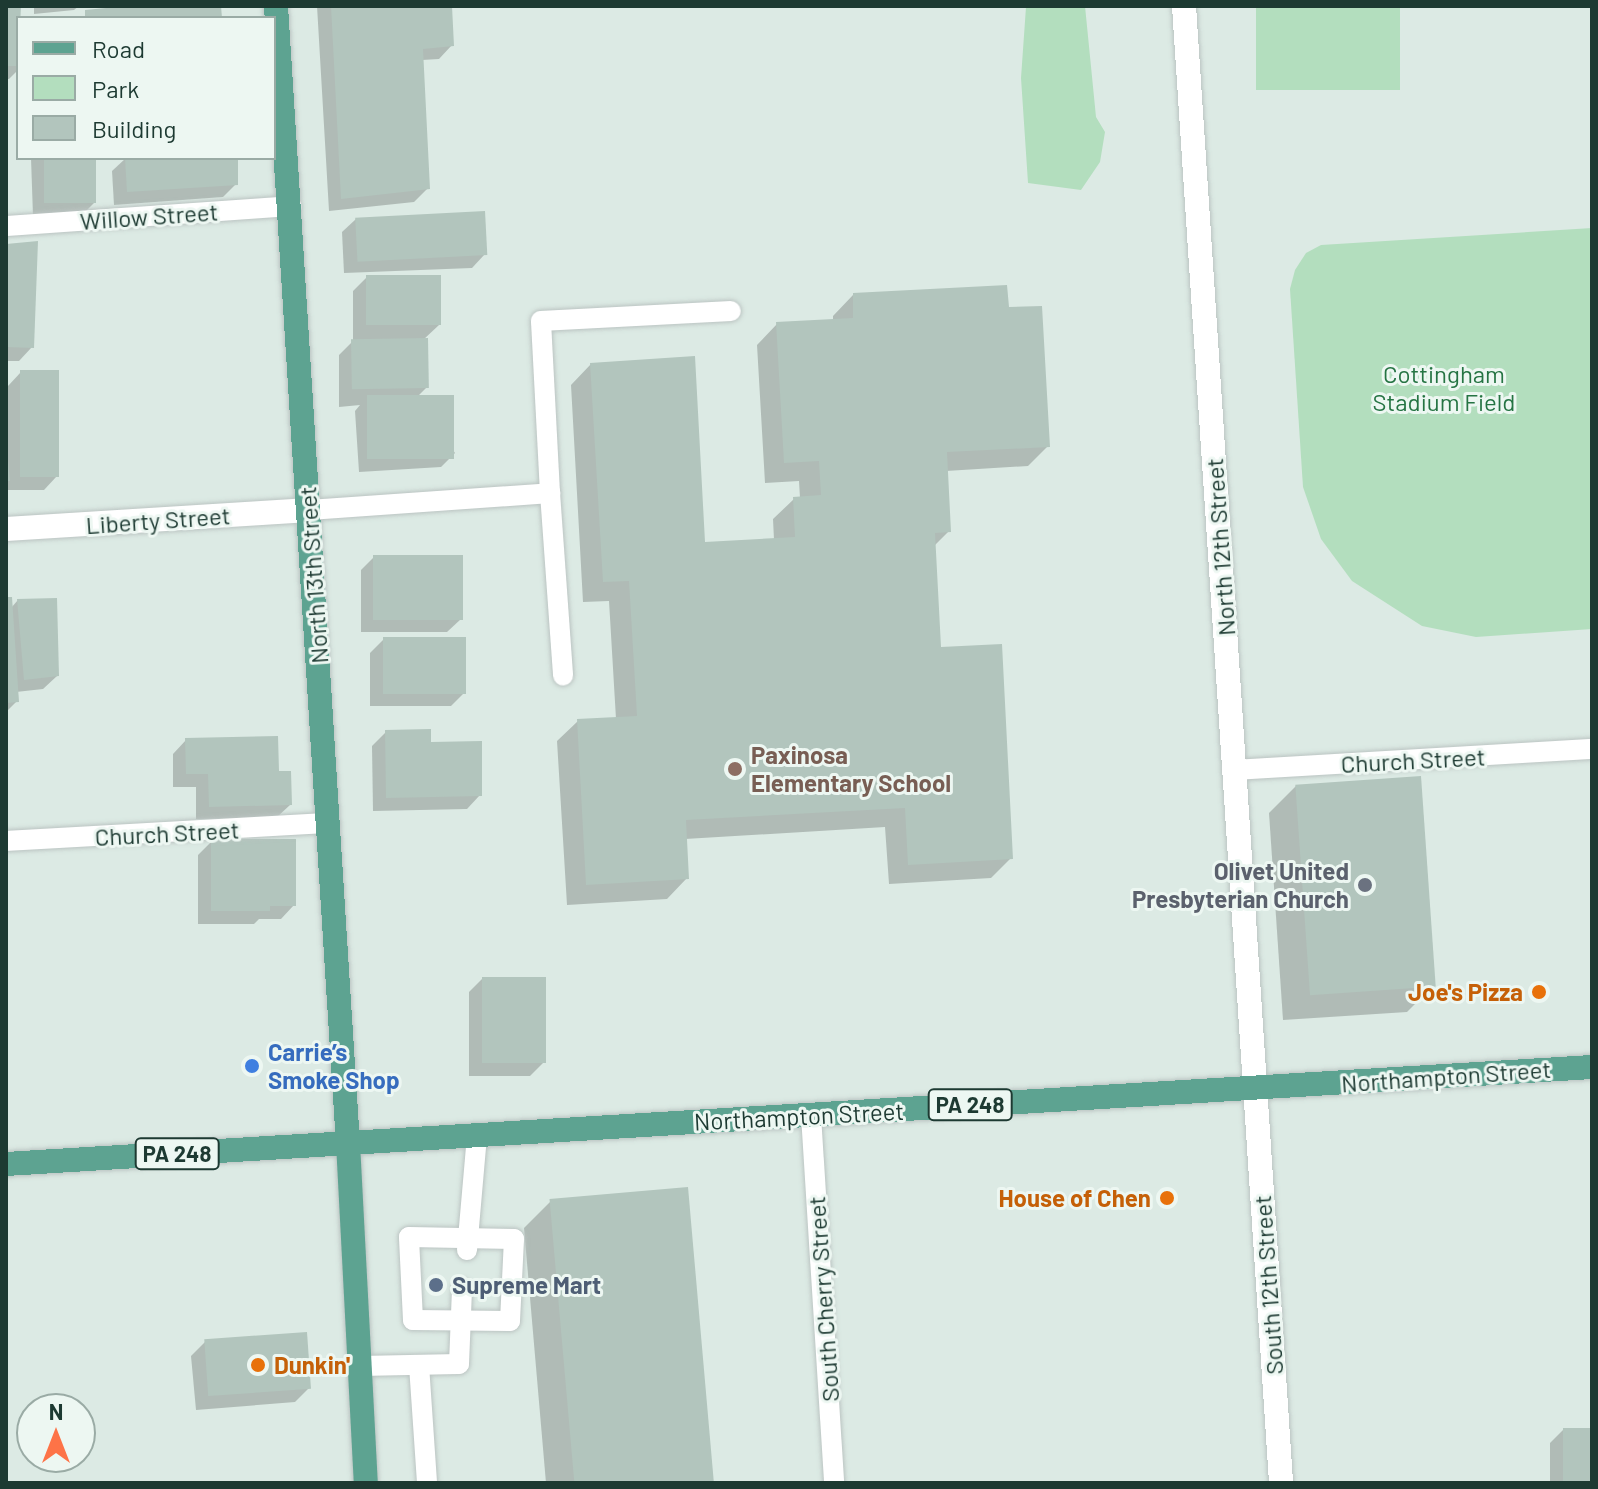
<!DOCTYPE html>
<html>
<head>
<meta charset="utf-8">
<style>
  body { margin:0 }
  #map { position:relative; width:1598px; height:1489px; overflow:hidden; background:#dceae4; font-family:Barlow,sans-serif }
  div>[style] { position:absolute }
  .green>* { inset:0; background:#b3debe; transform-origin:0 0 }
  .shadow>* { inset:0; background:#0003 }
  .building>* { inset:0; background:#b2c5bd; transform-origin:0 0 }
  .roads { filter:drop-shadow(0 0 2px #bbc4c2) drop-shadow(0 0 2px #bbc4c2) }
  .lane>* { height:20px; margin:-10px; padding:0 10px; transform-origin:10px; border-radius:10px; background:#fff }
  .street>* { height:24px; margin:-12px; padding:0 12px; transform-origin:12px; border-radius:12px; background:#fff }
  .primary>* { height:24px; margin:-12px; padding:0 12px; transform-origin:12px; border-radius:12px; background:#5da391 }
  .dots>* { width:22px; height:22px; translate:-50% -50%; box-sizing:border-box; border:4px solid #edf7f2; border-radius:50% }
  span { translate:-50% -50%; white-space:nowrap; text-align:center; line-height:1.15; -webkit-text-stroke:6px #edf7f2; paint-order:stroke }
  .shield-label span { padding:2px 6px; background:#edf7f2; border:2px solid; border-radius:6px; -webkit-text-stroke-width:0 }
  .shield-label { font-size:22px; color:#1d3a32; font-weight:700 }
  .street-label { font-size:24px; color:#1d3a32 }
  .park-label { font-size:24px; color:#257443 }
  .education-label { font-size:24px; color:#785e54; font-weight:700 }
  .left { translate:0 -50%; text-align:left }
  .worship-label { font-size:24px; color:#5b616d; font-weight:700 }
  .right { translate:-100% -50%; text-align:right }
  .food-label { font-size:24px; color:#c56008; font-weight:700 }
  .shop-label { font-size:24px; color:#366cbe; font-weight:700 }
  .service-label { font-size:24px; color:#4e5e75; font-weight:700 }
  .frame { position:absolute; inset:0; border:8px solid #1d3a32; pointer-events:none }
  .legend { position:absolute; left:16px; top:16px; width:260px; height:144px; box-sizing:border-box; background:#edf7f2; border:2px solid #9aaba5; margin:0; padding:10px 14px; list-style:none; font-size:24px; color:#1d3a32 }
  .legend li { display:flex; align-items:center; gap:16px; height:40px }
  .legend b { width:40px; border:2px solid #9aaba5 }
  .north { position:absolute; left:16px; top:1393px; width:80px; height:80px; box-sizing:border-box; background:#edf7f2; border:2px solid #9aaba5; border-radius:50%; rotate:0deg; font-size:22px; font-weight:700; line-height:32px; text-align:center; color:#1d3a32 }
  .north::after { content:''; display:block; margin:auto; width:28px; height:36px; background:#fd7347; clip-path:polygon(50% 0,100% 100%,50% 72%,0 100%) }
</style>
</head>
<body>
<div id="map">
  <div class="green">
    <i style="clip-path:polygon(1085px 6px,1096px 117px,1105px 132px,1100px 162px,1081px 190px,1028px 183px,1021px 78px,1026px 7px)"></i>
    <i style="left:1256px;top:6px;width:144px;height:84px"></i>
    <i style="clip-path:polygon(1592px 228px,1592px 629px,1476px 637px,1422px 626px,1352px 581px,1321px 539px,1303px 487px,1290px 289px,1295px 270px,1306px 253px,1321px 245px)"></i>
  </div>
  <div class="shadow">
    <i style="clip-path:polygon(6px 6px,19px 6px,18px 70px,9px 79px,6px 79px)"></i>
    <i style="clip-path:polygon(34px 6px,79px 6px,74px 10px,34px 14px)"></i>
    <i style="clip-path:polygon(317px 6px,450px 6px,452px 45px,439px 59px,422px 60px,428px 188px,414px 202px,329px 211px)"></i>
    <i style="clip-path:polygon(31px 158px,94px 158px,95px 202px,82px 215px,33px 216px)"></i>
    <i style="clip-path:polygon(126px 158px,236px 158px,236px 184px,223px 197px,114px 205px,112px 171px)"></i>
    <i style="clip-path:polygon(356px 219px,485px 254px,472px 268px,344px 273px,342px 232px)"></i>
    <i style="clip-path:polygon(6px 246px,32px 347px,19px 361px,6px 361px)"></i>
    <i style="clip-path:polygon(367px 277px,439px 325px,423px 340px,427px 387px,417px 397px,455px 453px,441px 467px,359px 472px,355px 411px,360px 405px,339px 407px,339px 355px,353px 341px,353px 291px)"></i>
    <i style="clip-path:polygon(853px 295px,1007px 309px,1048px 446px,1028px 466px,946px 471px,949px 531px,934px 546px,940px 649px,1011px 858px,991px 878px,889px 884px,885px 827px,685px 839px,687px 878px,667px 899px,567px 905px,557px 741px,578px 721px,616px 719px,609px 601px,583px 602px,571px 385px,591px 364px,703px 544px,774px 540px,773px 519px,794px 499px,800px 498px,799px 481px,765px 483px,757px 345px,777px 324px,833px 321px,833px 316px)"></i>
    <i style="clip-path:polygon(21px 372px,57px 476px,44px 490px,8px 490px,6px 482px,6px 392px,8px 386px)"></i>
    <i style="clip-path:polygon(374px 557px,461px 619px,447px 632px,361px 632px,361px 570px)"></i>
    <i style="clip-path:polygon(6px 599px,11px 608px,18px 600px,57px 676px,43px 689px,16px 692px,17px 701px,6px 712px)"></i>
    <i style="clip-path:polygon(384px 639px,464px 693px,451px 706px,370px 706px,370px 653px)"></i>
    <i style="clip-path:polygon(386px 732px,480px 795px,467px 809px,373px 811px,372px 746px)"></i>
    <i style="clip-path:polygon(186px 740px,277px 773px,290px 805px,276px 818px,196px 819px,196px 787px,173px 787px,173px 754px)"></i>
    <i style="clip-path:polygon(1296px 786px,1434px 985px,1407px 1012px,1283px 1020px,1269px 813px)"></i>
    <i style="clip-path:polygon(212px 841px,294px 905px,281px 919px,259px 919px,254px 924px,198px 924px,198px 855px)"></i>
    <i style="clip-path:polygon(482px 979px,544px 1062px,530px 1076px,469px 1076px,469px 992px)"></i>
    <i style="clip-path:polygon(551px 1201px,711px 1483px,546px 1483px,524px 1228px)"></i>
    <i style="clip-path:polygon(205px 1342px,309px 1388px,295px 1402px,196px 1410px,191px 1356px)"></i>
    <i style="clip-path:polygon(1563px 1430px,1592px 1430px,1592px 1483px,1550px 1483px,1550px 1443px)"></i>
  </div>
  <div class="building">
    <i style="clip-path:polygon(6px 6px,21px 6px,18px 66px,6px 66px)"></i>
    <i style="clip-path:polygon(127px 6px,221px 6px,222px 18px,85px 18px,85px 10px)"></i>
    <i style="clip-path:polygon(331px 6px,452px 6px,454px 46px,423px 49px,430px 189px,341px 199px)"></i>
    <i style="left:44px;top:158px;width:52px;height:45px"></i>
    <i style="clip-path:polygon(125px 158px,238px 158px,238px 185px,127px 192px)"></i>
    <i style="left:485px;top:211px;width:44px;height:130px;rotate:87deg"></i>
    <i style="clip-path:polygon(38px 241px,34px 348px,6px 347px,6px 244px)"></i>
    <i style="left:366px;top:275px;width:75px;height:50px"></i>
    <i style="clip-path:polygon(1007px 285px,1009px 307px,1042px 306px,1050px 447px,947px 452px,951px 532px,935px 533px,941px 647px,1002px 644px,1013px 859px,908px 865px,905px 808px,686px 820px,689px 879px,586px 885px,577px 719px,637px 716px,629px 581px,603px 582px,590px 363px,695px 356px,705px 542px,795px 537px,793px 497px,821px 495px,819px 461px,784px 463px,776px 322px,853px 318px,853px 293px)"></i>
    <i style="left:428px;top:338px;width:50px;height:77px;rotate:89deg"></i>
    <i style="left:20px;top:370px;width:39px;height:107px"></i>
    <i style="left:367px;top:395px;width:87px;height:64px"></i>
    <i style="clip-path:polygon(6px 438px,10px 481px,6px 481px)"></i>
    <i style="left:373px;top:555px;width:90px;height:65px"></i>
    <i style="clip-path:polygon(6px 597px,12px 597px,19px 702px,6px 703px)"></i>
    <i style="clip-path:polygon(57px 598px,59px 676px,24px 680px,17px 599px)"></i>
    <i style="left:383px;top:637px;width:83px;height:57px"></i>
    <i style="clip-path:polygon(431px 729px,431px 742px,482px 741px,482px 796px,386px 798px,385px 730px)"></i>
    <i style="clip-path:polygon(278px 736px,279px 771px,291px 771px,292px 805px,209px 807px,208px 774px,186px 774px,185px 738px)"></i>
    <i style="left:1421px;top:776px;width:211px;height:126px;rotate:86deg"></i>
    <i style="clip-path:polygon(211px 839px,296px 839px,296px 906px,270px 906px,270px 911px,211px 911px)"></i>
    <i style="left:482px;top:977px;width:64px;height:86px"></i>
    <i style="left:688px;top:1187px;width:297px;height:139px;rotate:85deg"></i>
    <i style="left:307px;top:1332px;width:57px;height:103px;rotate:86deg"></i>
    <i style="left:1563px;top:1428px;width:29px;height:55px"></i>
  </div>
  <div class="roads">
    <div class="lane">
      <i style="left:6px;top:226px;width:286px;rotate:-4deg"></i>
      <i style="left:550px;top:493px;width:172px;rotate:-93deg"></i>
      <i style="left:541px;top:321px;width:190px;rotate:-3deg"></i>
      <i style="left:309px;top:510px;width:242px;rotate:-4deg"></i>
      <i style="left:550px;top:493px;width:183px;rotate:85.9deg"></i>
      <i style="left:1235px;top:770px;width:358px;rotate:-3.4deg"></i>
      <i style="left:6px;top:841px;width:324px;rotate:-3.2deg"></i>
      <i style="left:811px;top:1115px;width:369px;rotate:86.4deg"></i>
      <i style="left:409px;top:1237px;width:105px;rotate:1.1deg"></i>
      <i style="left:514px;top:1239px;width:82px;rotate:92.8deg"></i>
      <i style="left:510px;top:1321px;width:97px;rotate:-179.4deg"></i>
      <i style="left:413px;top:1320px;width:83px;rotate:-92.8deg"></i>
      <i style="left:467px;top:1250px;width:115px;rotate:-85deg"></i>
      <i style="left:419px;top:1365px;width:118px;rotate:86.1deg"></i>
      <i style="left:360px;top:1366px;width:99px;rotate:-1.2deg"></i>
      <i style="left:459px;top:1364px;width:75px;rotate:-87.7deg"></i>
    </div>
    <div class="street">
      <i style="left:1184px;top:6px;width:1480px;rotate:86.24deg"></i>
      <i style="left:6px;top:529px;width:304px;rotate:-3.6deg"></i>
    </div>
    <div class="primary">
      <i style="left:276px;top:6px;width:1139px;rotate:86.38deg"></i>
      <i style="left:348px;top:1143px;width:340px;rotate:87deg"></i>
      <i style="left:6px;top:1164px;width:1589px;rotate:-3.5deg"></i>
    </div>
  </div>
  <div class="dots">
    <i style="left:735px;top:769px;background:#8d6e63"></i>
    <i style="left:1365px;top:885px;background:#6b7280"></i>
    <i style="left:1539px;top:992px;background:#e8710a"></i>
    <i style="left:252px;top:1066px;background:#3f7fe0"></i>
    <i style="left:1167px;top:1198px;background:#e8710a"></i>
    <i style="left:436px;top:1285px;background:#5c6f8a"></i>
    <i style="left:258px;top:1365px;background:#e8710a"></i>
  </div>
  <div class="shield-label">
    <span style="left:970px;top:1105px">PA 248</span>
    <span style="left:177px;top:1154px">PA 248</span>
  </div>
  <div class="street-label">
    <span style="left:149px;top:216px;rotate:-4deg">Willow Street</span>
    <span style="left:158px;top:520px;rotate:-4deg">Liberty Street</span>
    <span style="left:1220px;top:547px;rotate:-94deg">North 12th Street</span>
    <span style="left:313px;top:575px;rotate:-94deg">North 13th Street</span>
    <span style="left:1413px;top:760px;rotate:-3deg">Church Street</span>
    <span style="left:167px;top:833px;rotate:-3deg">Church Street</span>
    <span style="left:1446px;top:1076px;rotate:-4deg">Northampton Street</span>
    <span style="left:799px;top:1116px;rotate:-3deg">Northampton Street</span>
    <span style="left:1268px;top:1285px;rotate:-94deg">South 12th Street</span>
    <span style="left:823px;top:1299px;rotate:-94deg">South Cherry Street</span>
  </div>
  <div class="park-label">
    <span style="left:1444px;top:388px">Cottingham<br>Stadium Field</span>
  </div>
  <div class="education-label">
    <span class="left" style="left:751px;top:769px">Paxinosa<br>Elementary School</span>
  </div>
  <div class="worship-label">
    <span class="right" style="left:1349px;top:885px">Olivet United<br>Presbyterian Church</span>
  </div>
  <div class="food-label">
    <span class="right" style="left:1523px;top:992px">Joe's Pizza</span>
    <span class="right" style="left:1151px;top:1198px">House of Chen</span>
    <span class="left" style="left:274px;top:1365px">Dunkin'</span>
  </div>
  <div class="shop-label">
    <span class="left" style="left:268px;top:1066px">Carrie’s<br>Smoke Shop</span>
  </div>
  <div class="service-label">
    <span class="left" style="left:452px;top:1285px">Supreme Mart</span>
  </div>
  <div class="frame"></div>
  <ul class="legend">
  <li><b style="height:10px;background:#5da391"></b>Road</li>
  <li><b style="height:22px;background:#b3debe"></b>Park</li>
  <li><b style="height:22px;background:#b2c5bd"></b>Building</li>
  </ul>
  <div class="north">N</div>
</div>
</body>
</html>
